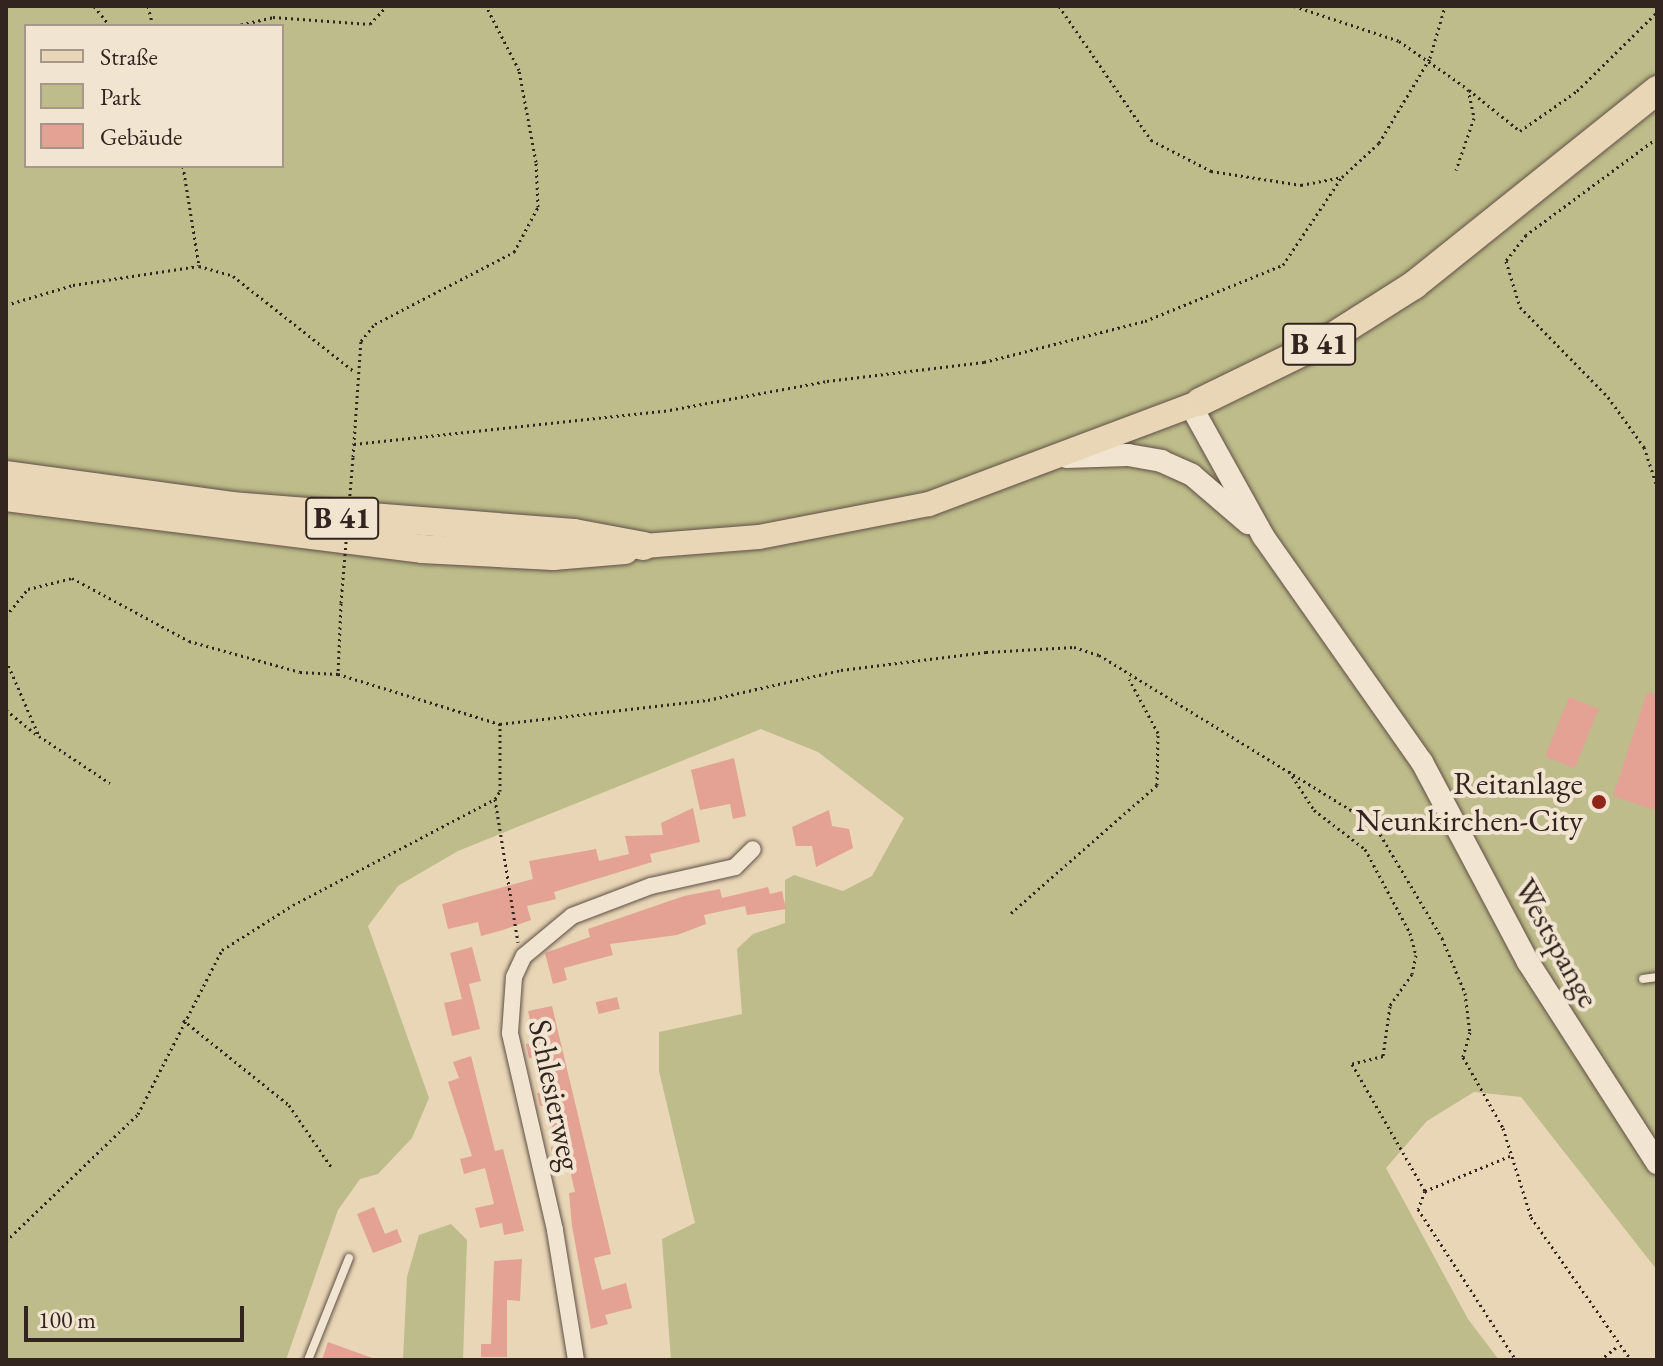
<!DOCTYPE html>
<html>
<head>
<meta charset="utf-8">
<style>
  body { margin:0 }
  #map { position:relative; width:1663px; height:1366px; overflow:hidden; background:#e9d6b7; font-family:"EB Garamond",serif }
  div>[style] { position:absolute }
  .green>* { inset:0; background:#bdbc8a }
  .building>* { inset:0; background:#e3a293; transform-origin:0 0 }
  .path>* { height:3px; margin-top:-1.5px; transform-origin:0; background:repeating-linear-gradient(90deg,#32241f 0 2px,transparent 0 6px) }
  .roads { filter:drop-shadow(0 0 2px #605045) drop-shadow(0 0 2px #605045) }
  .lane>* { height:8px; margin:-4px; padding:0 4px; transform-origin:4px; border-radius:4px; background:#f1e4d0 }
  .street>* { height:16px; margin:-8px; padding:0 8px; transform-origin:8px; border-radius:8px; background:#f1e4d0 }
  .secondary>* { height:22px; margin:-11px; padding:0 11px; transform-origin:11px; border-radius:11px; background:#f1e4d0 }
  .primary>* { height:24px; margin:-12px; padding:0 12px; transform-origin:12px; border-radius:12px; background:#e9d6b7 }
  .highway>* { height:28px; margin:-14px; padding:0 14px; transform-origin:14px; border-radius:14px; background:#e9d6b7 }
  .path-bridge>* { height:3px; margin-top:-1.5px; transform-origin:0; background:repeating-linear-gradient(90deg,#32241f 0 2px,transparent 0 6px) }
  .dots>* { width:22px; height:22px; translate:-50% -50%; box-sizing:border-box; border:4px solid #f1e4d0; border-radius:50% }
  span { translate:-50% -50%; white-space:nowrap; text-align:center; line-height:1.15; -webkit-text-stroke:8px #f1e4d0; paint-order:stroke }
  .shield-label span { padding:2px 6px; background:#f1e4d0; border:2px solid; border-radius:6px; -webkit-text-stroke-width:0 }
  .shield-label { font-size:30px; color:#32241f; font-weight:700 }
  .poi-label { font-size:32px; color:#32241f }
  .right { translate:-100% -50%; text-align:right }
  .street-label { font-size:32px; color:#32241f }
  .frame { position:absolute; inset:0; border:8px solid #32241f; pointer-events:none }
  .legend { position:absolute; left:24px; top:24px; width:260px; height:144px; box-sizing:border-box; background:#f1e4d0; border:2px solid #a59789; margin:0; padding:10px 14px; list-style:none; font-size:24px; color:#32241f }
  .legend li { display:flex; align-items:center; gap:16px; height:40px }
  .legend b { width:40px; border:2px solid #a59789 }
  .scale { position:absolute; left:24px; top:1306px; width:220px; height:36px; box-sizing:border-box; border:4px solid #32241f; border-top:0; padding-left:10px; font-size:24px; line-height:28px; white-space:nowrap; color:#32241f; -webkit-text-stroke:6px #f1e4d0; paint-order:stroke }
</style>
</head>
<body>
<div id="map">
  <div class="green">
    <i style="clip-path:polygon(evenodd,6px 6px,1657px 6px,1657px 1270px,1521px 1097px,1474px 1092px,1427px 1121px,1386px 1168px,1468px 1319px,1499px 1360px,671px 1360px,662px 1239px,695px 1223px,659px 1071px,659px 1032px,742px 1014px,737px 949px,753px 934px,785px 923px,785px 880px,794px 875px,843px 891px,872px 876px,904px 818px,818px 752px,761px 729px,458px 851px,398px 886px,368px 926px,429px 1098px,412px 1138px,378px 1174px,360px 1179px,338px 1210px,286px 1360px,6px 1360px,6px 6px,26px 26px,282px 26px,282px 166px,26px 166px,26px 26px)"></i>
    <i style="clip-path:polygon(451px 1224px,467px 1240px,463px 1360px,403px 1360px,407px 1277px,419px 1235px)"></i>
  </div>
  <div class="building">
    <i style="clip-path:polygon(1647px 692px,1657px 695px,1657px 811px,1613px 796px)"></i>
    <i style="left:1569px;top:697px;width:32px;height:64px;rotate:22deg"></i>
    <i style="clip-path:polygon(734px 758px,746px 816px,733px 819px,730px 804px,700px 810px,691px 770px)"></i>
    <i style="clip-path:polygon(693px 808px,700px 842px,650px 854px,652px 862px,554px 892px,556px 899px,527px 906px,531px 920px,503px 930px,481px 936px,478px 922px,448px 929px,442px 904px,533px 879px,529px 861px,596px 849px,599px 861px,629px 854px,625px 836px,663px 835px,661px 823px)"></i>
    <i style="clip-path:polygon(829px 810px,832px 826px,849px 829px,853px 848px,816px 867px,812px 846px,796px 846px,792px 827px)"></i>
    <i style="clip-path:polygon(768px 887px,770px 894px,782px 891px,786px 909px,747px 915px,745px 906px,704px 915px,706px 924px,677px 935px,610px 944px,613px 955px,564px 968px,567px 980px,553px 984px,545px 953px,590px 937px,588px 929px,684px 896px,720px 889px,722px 898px)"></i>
    <i style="clip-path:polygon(472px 947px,481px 981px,469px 984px,480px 1029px,452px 1036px,444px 1003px,462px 999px,450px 953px)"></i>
    <i style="left:617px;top:997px;width:12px;height:22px;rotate:76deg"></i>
    <i style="clip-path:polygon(552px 1006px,611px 1254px,594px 1258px,602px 1290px,626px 1283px,632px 1308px,605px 1315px,608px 1324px,591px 1329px,572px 1226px,569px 1193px,575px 1192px,567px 1157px,553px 1160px,551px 1147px,556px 1146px,547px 1105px,540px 1106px,537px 1093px,544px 1092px,536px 1057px,529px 1058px,526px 1044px,535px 1042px,528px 1011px)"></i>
    <i style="clip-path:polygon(471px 1056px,495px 1151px,503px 1149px,524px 1231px,504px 1235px,502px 1223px,480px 1228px,475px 1208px,494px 1204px,485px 1168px,464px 1174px,460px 1159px,472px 1156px,448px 1082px,459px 1078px,453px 1062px)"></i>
    <i style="clip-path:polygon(374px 1207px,385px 1234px,397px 1229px,402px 1242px,373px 1253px,357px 1214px)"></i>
    <i style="clip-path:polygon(522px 1259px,520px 1301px,507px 1300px,507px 1357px,481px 1357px,481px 1344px,491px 1344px,494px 1261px)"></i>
    <i style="clip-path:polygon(328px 1342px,375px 1359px,375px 1360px,322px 1360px)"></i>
  </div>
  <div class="path">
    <i style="left:94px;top:6px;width:26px;rotate:51deg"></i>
    <i style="left:148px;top:6px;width:21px;rotate:76deg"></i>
    <i style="left:1059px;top:6px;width:163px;rotate:55.5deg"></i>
    <i style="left:1151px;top:140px;width:68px;rotate:27.3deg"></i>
    <i style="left:1211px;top:171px;width:91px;rotate:8.8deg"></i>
    <i style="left:1301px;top:185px;width:42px;rotate:-11deg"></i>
    <i style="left:1342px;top:177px;width:50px;rotate:-42.6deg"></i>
    <i style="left:1379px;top:143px;width:99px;rotate:-59deg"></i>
    <i style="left:1430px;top:58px;width:54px;rotate:-73.9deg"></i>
    <i style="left:1294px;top:6px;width:111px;rotate:18.4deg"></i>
    <i style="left:1399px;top:41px;width:84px;rotate:34.8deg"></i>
    <i style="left:1468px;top:89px;width:30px;rotate:78deg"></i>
    <i style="left:1474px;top:118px;width:55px;rotate:109.1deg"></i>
    <i style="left:235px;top:26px;width:39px;rotate:-13deg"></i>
    <i style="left:273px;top:17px;width:97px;rotate:4.1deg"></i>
    <i style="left:370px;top:24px;width:25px;rotate:-47deg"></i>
    <i style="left:1469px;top:90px;width:65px;rotate:38.8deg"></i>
    <i style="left:1520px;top:131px;width:70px;rotate:-35.1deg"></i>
    <i style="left:1577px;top:91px;width:112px;rotate:-44.6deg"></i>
    <i style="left:1657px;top:138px;width:163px;rotate:143.5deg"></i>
    <i style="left:1526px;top:235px;width:33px;rotate:128deg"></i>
    <i style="left:1506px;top:261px;width:48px;rotate:73.1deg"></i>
    <i style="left:1520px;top:307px;width:126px;rotate:45.6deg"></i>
    <i style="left:1608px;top:397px;width:62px;rotate:54.2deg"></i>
    <i style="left:1644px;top:447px;width:41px;rotate:71.6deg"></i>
    <i style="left:183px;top:166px;width:101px;rotate:80.9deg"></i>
    <i style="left:6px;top:305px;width:70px;rotate:-16.6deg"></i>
    <i style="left:73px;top:285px;width:127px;rotate:-8.6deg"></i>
    <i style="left:199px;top:266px;width:35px;rotate:16deg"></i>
    <i style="left:233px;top:276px;width:155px;rotate:38.2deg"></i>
    <i style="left:354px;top:444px;width:312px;rotate:-6.1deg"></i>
    <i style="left:664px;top:411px;width:166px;rotate:-10.4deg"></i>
    <i style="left:827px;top:381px;width:158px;rotate:-6.9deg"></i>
    <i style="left:984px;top:362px;width:166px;rotate:-14.3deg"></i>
    <i style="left:1145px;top:321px;width:149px;rotate:-22.1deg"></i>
    <i style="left:1283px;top:265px;width:106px;rotate:-56.2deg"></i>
    <i style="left:353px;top:457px;width:116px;rotate:-86.1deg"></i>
    <i style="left:361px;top:341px;width:22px;rotate:-51deg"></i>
    <i style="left:375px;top:324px;width:157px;rotate:-27.4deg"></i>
    <i style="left:514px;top:252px;width:51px;rotate:-61.9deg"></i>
    <i style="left:538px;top:207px;width:45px;rotate:-92.5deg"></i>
    <i style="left:536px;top:162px;width:94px;rotate:-100.5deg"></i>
    <i style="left:519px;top:70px;width:72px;rotate:-117.3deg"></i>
    <i style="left:341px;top:603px;width:71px;rotate:92.4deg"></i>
    <i style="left:338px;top:674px;width:170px;rotate:17.2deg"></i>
    <i style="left:500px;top:724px;width:209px;rotate:-6.6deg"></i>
    <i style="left:708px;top:700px;width:136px;rotate:-12.7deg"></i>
    <i style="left:841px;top:670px;width:146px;rotate:-7.1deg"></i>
    <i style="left:986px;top:652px;width:88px;rotate:-3.3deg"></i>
    <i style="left:1074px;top:647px;width:26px;rotate:18deg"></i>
    <i style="left:1099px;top:655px;width:323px;rotate:31.6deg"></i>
    <i style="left:1374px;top:824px;width:133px;rotate:59.2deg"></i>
    <i style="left:1442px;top:938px;width:60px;rotate:67.3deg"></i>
    <i style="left:1465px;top:993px;width:39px;rotate:83deg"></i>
    <i style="left:1470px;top:1032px;width:26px;rotate:106deg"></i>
    <i style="left:1463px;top:1057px;width:81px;rotate:60.6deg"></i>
    <i style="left:1503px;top:1128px;width:93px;rotate:72.5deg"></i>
    <i style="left:1531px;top:1217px;width:174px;rotate:55deg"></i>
    <i style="left:6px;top:616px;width:35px;rotate:-51deg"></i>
    <i style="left:28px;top:589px;width:45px;rotate:-14deg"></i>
    <i style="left:72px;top:578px;width:133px;rotate:28.3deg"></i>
    <i style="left:189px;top:641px;width:115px;rotate:15.6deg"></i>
    <i style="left:300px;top:672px;width:38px;rotate:3deg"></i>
    <i style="left:6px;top:660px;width:83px;rotate:66.5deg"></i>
    <i style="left:39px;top:736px;width:85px;rotate:33.5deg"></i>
    <i style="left:6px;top:710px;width:38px;rotate:39deg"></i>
    <i style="left:1289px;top:771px;width:46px;rotate:57.3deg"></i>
    <i style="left:1314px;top:810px;width:64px;rotate:37.4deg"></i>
    <i style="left:1365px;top:849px;width:95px;rotate:61.8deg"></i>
    <i style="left:1410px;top:933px;width:23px;rotate:75deg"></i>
    <i style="left:1416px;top:955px;width:19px;rotate:102deg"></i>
    <i style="left:1412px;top:974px;width:39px;rotate:125deg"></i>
    <i style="left:1390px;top:1006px;width:50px;rotate:98deg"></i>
    <i style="left:1383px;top:1056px;width:32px;rotate:166deg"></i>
    <i style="left:1352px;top:1064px;width:146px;rotate:60.1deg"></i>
    <i style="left:1425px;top:1191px;width:19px;rotate:111deg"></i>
    <i style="left:1418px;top:1209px;width:180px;rotate:57deg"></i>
    <i style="left:495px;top:799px;width:145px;rotate:80.9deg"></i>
    <i style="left:1011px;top:913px;width:194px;rotate:-41.2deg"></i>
    <i style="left:1157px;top:785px;width:52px;rotate:-88.9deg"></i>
    <i style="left:1158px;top:733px;width:61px;rotate:-118.2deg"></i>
    <i style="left:183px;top:1020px;width:136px;rotate:38.7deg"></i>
    <i style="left:289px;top:1105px;width:76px;rotate:55.7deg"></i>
    <i style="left:1425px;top:1191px;width:92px;rotate:-22.4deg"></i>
    <i style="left:6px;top:1241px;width:183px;rotate:-43.9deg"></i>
    <i style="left:138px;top:1114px;width:184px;rotate:-62.9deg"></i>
    <i style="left:222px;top:950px;width:84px;rotate:-32.4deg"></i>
    <i style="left:293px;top:905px;width:228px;rotate:-27.7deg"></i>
    <i style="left:495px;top:799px;width:9px;rotate:-58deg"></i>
    <i style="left:500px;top:791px;width:67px;rotate:-90deg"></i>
    <i style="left:1600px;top:1360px;width:24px;rotate:-38deg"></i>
  </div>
  <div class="roads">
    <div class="lane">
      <i style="left:1643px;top:979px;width:14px;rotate:-8deg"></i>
      <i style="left:308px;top:1360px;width:110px;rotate:-68.1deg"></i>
    </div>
    <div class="street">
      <i style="left:576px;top:1360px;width:132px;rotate:-99.2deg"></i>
      <i style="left:555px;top:1230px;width:202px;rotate:-102.9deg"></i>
      <i style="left:510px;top:1033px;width:56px;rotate:-85.9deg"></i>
      <i style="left:514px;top:977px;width:23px;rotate:-65deg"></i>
      <i style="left:524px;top:956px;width:62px;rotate:-39.8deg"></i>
      <i style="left:572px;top:916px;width:85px;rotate:-20.8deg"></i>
      <i style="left:651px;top:886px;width:86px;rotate:-12.7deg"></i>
      <i style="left:735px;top:867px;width:25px;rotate:-45deg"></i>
    </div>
    <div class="secondary">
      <i style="left:1191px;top:406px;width:149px;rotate:61deg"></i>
      <i style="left:1263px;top:536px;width:276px;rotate:54.9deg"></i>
      <i style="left:1422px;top:762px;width:226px;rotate:62.1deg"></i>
      <i style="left:1528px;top:962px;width:239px;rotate:57.3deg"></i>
      <i style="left:1066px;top:457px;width:62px;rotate:-1.8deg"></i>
      <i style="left:1128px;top:455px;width:34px;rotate:10deg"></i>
      <i style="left:1161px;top:461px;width:34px;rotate:24deg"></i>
      <i style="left:1192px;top:475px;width:74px;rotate:40.6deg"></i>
    </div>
    <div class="primary">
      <i style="left:644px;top:546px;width:115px;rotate:-4.5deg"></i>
      <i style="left:759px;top:537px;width:173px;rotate:-11deg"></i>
      <i style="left:929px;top:504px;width:290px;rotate:-20.6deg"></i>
    </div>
    <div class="highway">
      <i style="left:1200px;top:402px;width:144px;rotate:-26deg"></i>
      <i style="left:1329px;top:339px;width:101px;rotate:-32.4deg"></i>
      <i style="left:1414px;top:285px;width:312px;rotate:-38.7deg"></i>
      <i style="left:6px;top:475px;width:227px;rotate:7.8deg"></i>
      <i style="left:231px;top:506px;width:344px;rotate:4.5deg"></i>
      <i style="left:574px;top:533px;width:71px;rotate:10.5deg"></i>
      <i style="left:6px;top:497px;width:419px;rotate:7.1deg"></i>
      <i style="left:422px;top:549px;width:131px;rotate:3.1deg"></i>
      <i style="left:553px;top:556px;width:72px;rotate:-4.8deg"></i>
    </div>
  </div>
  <div class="path-bridge">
    <i style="left:341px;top:603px;width:146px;rotate:-85.3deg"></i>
  </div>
  <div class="dots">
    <i style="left:1599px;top:802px;background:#8f2418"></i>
  </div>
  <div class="shield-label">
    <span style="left:1319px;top:344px">B 41</span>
    <span style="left:342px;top:518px">B 41</span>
  </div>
  <div class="poi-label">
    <span class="right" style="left:1583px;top:802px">Reitanlage<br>Neunkirchen-City</span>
  </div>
  <div class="street-label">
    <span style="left:1557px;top:943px;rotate:61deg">Westspange</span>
    <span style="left:555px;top:1095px;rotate:78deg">Schlesierweg</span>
  </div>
  <div class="frame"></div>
  <ul class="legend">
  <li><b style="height:10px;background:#e9d6b7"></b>Straße</li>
  <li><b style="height:22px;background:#bdbc8a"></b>Park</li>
  <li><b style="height:22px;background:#e3a293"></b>Gebäude</li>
  </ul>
  <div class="scale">100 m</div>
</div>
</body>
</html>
